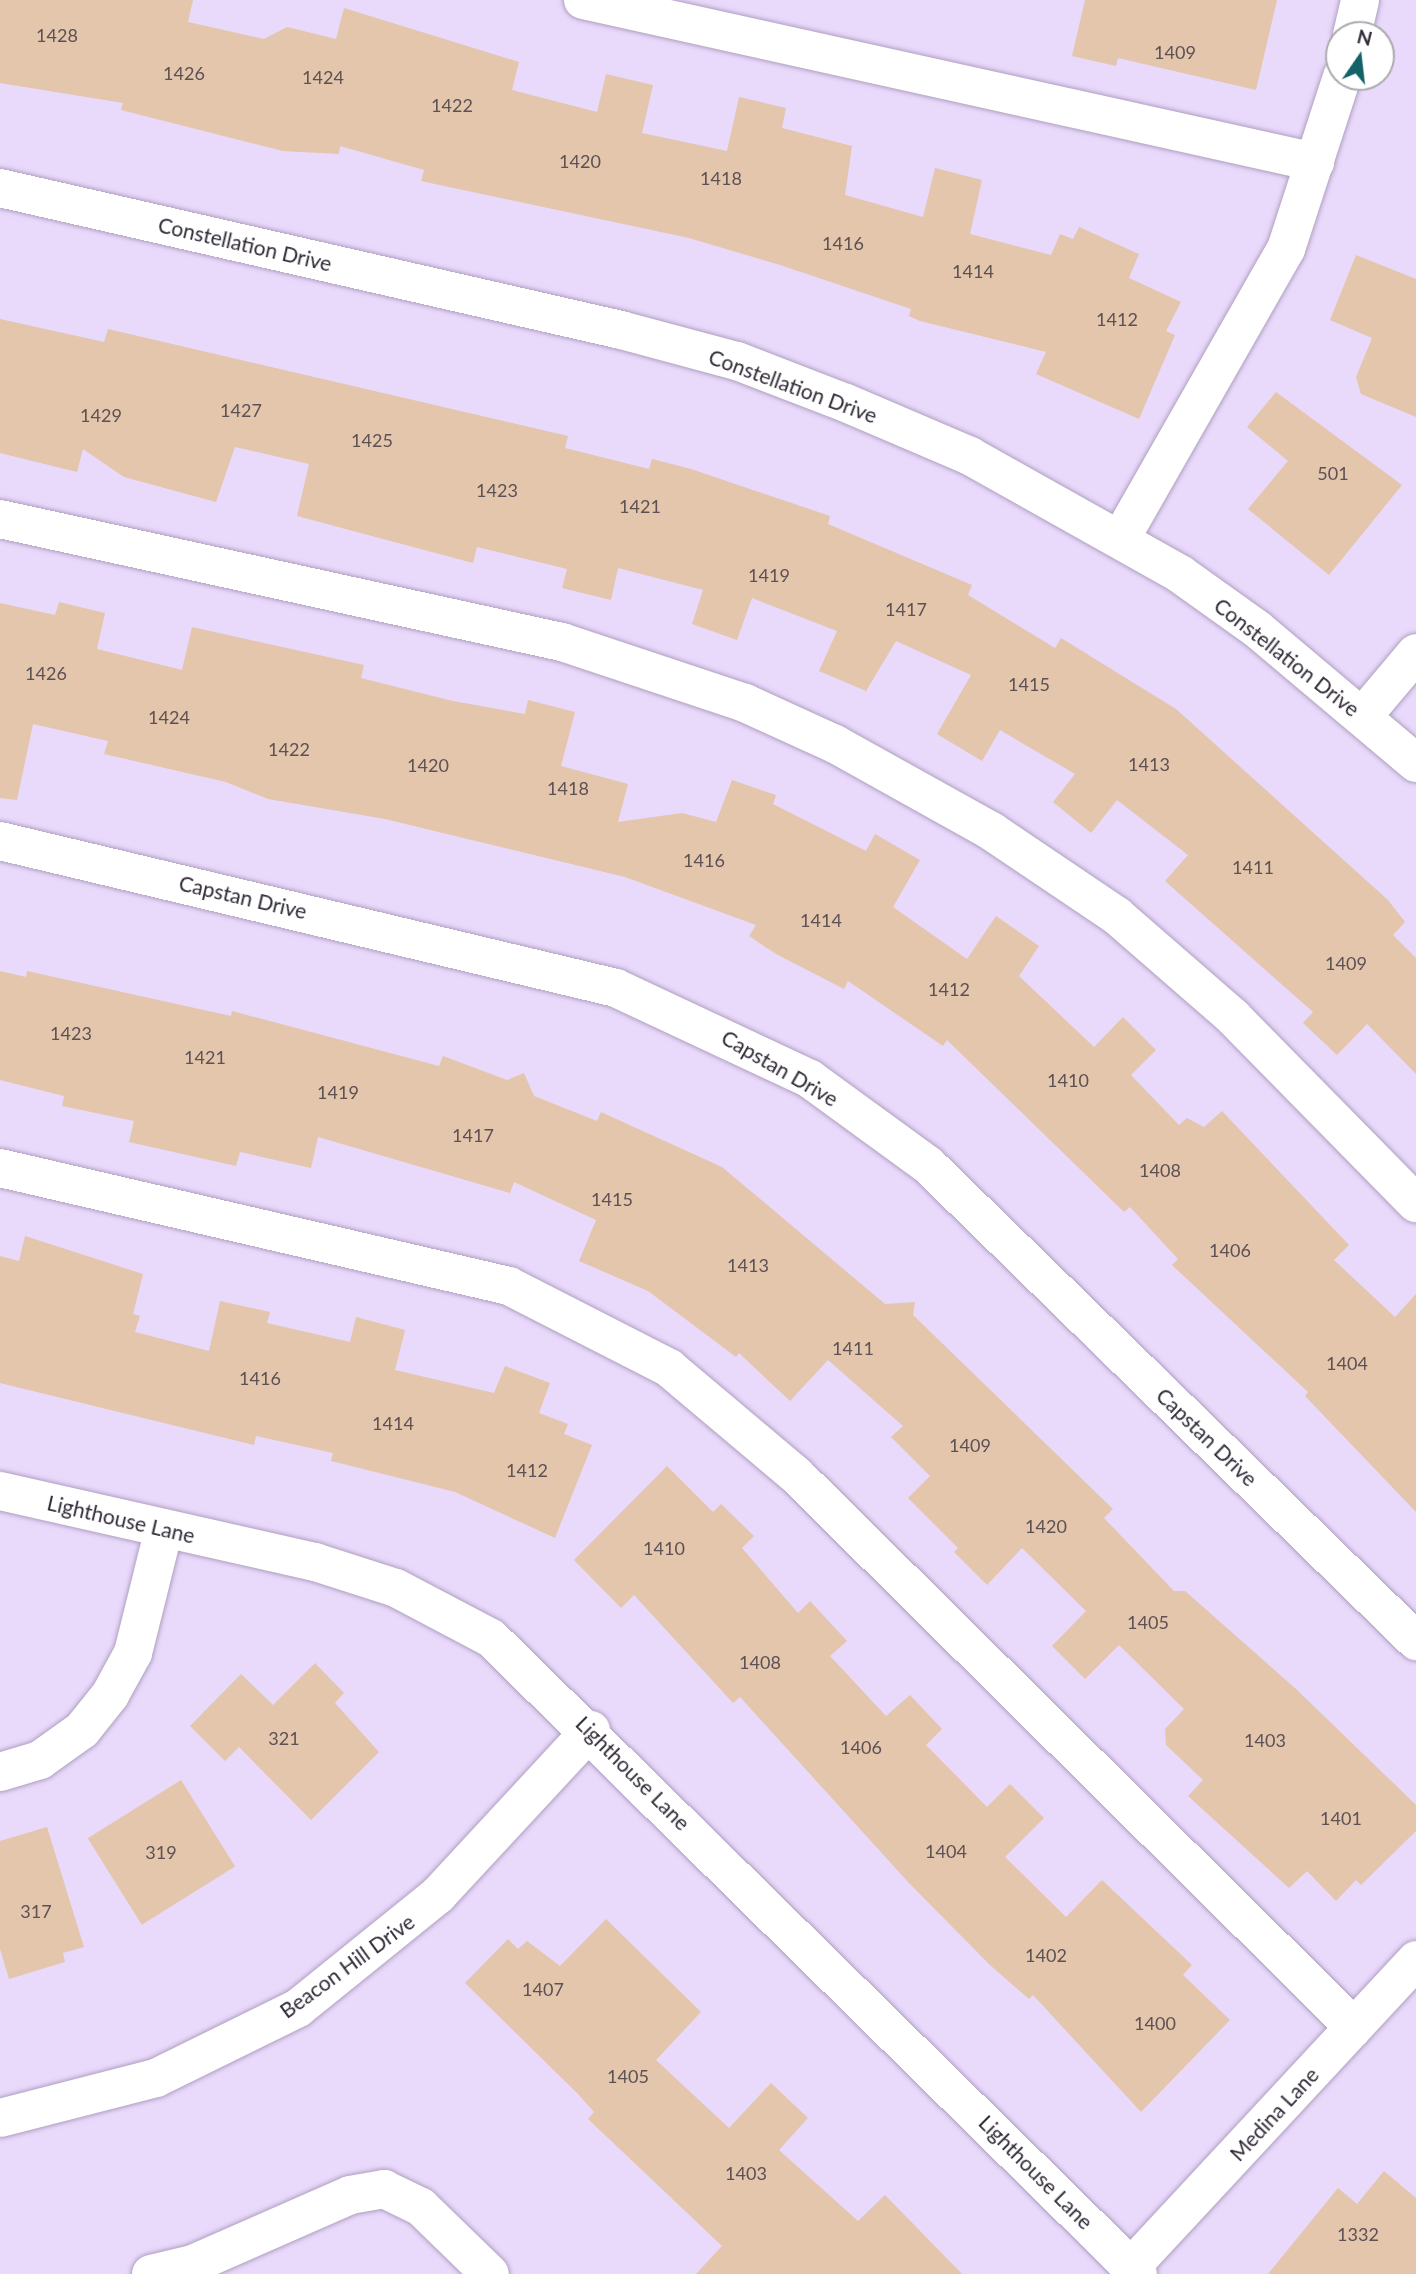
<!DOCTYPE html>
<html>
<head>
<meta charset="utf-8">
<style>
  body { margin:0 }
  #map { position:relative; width:1416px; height:2274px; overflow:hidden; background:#e9d9fb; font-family:Lato,sans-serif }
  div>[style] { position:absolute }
  .building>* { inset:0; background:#e3c6ac; transform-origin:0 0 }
  .roads { filter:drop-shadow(0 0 2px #afa0c0) drop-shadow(0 0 2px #afa0c0) }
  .minor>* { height:38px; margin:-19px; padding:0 19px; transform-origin:19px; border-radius:19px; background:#fff }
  span { translate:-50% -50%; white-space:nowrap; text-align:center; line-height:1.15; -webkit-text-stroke:7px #fff; paint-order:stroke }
  .number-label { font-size:18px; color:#5d5154 }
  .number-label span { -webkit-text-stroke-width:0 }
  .street-label { font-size:21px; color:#302a37 }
  .north { position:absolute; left:1325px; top:21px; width:70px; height:70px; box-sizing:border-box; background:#fff; border:2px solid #acaaaf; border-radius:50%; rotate:14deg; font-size:19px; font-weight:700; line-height:28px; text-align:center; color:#302a37 }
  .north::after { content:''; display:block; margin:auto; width:24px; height:32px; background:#126268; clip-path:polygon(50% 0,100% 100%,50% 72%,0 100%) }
</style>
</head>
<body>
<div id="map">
  <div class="building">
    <i style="clip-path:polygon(0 0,193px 0,188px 22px,264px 39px,287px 27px,336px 39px,344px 8px,519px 62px,512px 90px,597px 112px,606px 74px,653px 85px,642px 133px,727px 151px,739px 97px,786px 108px,782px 128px,852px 146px,845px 195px,923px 217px,935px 168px,982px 180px,970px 234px,1051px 255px,1060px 234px,1073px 239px,1079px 227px,1139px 254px,1129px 278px,1181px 302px,1166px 331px,1175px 335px,1139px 419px,1036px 374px,1046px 352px,920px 321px,909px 316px,911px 309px,780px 265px,689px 238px,421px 181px,424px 170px,340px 146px,339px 154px,283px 151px,121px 110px,123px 103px,0 83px)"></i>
    <i style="clip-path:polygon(1085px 0,1277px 0,1256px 90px,1118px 58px,1116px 66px,1072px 56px)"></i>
    <i style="clip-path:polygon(1356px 255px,1416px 279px,1416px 417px,1361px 394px,1356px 377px,1372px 338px,1330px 320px)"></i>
    <i style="clip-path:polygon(0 319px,104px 342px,108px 329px,568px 436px,565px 448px,649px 469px,652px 459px,691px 469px,830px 516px,828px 524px,972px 585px,968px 595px,1055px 648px,1061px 638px,1176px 709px,1388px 900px,1405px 922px,1393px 935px,1416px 958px,1416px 1074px,1367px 1024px,1337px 1055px,1303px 1023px,1313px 1012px,1165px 881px,1188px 855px,1117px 800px,1091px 833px,1053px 802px,1075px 774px,1000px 730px,982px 761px,937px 734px,971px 675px,896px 641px,866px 691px,819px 671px,837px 631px,752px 598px,737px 640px,692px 624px,703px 590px,618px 568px,611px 600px,562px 588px,567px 569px,477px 547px,473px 563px,297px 516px,309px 464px,235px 447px,216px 502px,124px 477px,83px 449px,77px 472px,0 453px)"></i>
    <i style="clip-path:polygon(1276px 392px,1402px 485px,1329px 575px,1248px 509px,1288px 461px,1247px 427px)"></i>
    <i style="clip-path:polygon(59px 602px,105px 613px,97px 649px,182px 670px,192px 627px,364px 665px,361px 678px,453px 701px,525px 714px,528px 700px,575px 712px,561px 766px,628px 784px,618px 822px,682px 813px,716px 822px,732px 780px,776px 795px,773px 804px,866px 851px,875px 834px,920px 860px,893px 907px,967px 959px,996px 916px,1039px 946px,1019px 976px,1094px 1047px,1123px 1017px,1156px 1050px,1131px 1075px,1179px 1125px,1187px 1118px,1204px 1127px,1222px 1111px,1349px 1245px,1334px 1260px,1395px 1317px,1416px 1294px,1416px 1512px,1305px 1396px,1308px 1392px,1172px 1265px,1178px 1259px,1130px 1207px,1124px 1212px,947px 1040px,943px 1046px,848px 981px,844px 989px,776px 954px,749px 936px,756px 925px,625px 877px,385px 819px,268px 799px,226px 782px,104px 754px,108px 741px,33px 724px,17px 800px,0 798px,0 603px,55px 615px)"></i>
    <i style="clip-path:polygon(0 971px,26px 977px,27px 971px,231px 1016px,232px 1011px,439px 1066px,443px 1056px,507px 1080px,524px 1073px,534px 1096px,597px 1121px,601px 1112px,722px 1167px,885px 1304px,915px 1302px,913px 1315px,1113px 1509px,1104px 1518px,1174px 1591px,1185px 1591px,1296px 1689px,1416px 1805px,1416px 1831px,1361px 1885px,1356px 1880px,1336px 1901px,1307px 1871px,1289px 1888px,1188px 1796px,1203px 1780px,1166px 1745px,1165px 1729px,1184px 1709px,1119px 1645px,1085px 1679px,1052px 1646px,1086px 1611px,1022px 1548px,987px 1585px,954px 1552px,958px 1548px,908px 1498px,930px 1476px,891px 1437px,903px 1426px,828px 1360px,790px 1401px,739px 1353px,736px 1357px,648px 1291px,579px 1261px,596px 1220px,514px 1182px,510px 1193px,318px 1137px,311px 1168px,240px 1152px,236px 1166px,129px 1142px,134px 1121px,62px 1106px,64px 1096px,0 1080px)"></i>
    <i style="clip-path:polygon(25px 1236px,143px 1274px,133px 1314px,140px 1316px,135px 1332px,209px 1351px,220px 1301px,270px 1312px,267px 1323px,350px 1342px,356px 1317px,405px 1330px,395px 1370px,494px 1393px,505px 1366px,550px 1383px,539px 1413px,568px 1424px,564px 1434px,592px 1445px,555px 1538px,455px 1492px,331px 1461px,333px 1453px,256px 1436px,254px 1445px,0 1383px,0 1256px,19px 1261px)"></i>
    <i style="clip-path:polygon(667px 1466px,713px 1512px,721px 1504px,754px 1536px,742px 1548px,798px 1613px,810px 1601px,847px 1641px,830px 1656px,886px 1716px,910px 1695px,942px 1729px,926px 1745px,987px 1807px,1010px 1784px,1044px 1818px,1005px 1857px,1066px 1917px,1102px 1880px,1192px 1965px,1183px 1975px,1230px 2020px,1141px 2112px,1033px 1995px,1029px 1999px,990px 1965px,909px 1883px,740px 1697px,733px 1703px,634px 1595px,621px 1608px,574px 1560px)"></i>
    <i style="clip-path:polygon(315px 1663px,344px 1693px,335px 1703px,379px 1752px,311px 1820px,239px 1747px,225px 1761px,190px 1726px,241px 1674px,273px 1705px)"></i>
    <i style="left:181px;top:1780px;width:102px;height:110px;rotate:58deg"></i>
    <i style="clip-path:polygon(47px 1827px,84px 1947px,63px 1953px,65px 1962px,9px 1979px,0 1949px,0 1841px)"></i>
    <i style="clip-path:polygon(606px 1919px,701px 2012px,656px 2060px,729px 2128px,771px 2083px,808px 2118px,779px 2150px,858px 2221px,885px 2195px,962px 2274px,696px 2274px,722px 2246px,588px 2119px,594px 2112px,578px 2094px,465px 1983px,508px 1939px,518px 1949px,527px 1941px,560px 1966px)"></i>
    <i style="clip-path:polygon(1384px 2171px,1416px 2198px,1416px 2274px,1268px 2274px,1338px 2188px,1357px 2204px)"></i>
  </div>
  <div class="roads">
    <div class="minor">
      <i style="left:583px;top:0;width:750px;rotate:12.48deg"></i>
      <i style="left:1352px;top:35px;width:36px;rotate:-77deg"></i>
      <i style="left:0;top:188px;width:637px;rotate:12.88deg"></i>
      <i style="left:621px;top:330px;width:120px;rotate:15deg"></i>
      <i style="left:737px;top:361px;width:117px;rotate:21.1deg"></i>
      <i style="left:846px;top:403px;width:135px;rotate:23.1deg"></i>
      <i style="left:970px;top:456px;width:241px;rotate:29.3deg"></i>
      <i style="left:1180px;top:574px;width:95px;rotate:35.5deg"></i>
      <i style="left:1257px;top:629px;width:208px;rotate:40.1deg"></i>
      <i style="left:0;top:519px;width:575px;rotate:12.35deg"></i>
      <i style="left:562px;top:642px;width:193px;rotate:18.4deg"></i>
      <i style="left:745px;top:703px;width:99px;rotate:24.5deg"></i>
      <i style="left:835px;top:744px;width:179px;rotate:29.1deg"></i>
      <i style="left:991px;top:831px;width:152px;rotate:34deg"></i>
      <i style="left:1117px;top:916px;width:154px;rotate:41deg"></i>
      <i style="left:1233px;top:1017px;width:261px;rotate:45.5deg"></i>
      <i style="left:1121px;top:538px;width:333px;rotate:-60.3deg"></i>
      <i style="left:1286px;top:249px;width:181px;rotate:-72deg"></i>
      <i style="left:1363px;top:716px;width:82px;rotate:-49.9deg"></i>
      <i style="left:0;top:841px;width:633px;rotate:13.42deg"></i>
      <i style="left:616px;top:988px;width:214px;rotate:25.1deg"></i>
      <i style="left:810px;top:1079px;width:146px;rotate:36.1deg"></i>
      <i style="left:928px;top:1165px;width:682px;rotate:44.29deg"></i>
      <i style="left:0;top:1168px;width:522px;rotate:13.05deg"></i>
      <i style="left:509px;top:1286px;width:180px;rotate:27.1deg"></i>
      <i style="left:669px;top:1368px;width:166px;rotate:40.1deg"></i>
      <i style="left:796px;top:1475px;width:785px;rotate:44.69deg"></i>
      <i style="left:0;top:1491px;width:323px;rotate:12.7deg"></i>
      <i style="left:315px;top:1562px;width:85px;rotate:17.8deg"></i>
      <i style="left:396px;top:1588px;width:107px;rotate:27.8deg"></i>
      <i style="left:491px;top:1638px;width:907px;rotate:44.51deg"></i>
      <i style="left:0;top:1772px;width:42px;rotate:-16.7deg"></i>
      <i style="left:40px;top:1760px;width:52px;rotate:-35.5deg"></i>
      <i style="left:82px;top:1730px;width:45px;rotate:-51.3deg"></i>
      <i style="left:110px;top:1695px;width:48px;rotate:-61.3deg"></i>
      <i style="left:133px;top:1653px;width:128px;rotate:-76deg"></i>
      <i style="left:0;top:2118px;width:161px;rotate:-14.4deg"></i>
      <i style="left:156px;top:2078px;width:158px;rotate:-26.2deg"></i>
      <i style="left:298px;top:2008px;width:180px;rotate:-38.9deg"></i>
      <i style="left:438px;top:1895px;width:225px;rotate:-47.2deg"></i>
      <i style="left:1131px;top:2267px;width:419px;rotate:-47.1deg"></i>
      <i style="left:151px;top:2274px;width:43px;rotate:-13.4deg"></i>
      <i style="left:193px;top:2264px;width:171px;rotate:-23.7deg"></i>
      <i style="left:350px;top:2195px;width:35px;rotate:-10deg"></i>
      <i style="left:384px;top:2189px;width:41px;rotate:25.9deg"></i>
      <i style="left:421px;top:2207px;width:96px;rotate:44.2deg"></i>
    </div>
  </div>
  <div class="number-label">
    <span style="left:57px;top:35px">1428</span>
    <span style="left:1175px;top:52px">1409</span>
    <span style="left:184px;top:73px">1426</span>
    <span style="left:323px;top:77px">1424</span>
    <span style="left:452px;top:105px">1422</span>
    <span style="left:580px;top:161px">1420</span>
    <span style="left:721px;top:178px">1418</span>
    <span style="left:843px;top:243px">1416</span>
    <span style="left:973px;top:271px">1414</span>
    <span style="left:1117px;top:319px">1412</span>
    <span style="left:241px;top:410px">1427</span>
    <span style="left:101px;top:415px">1429</span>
    <span style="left:372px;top:440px">1425</span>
    <span style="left:1333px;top:473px">501</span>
    <span style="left:497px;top:490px">1423</span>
    <span style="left:640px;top:506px">1421</span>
    <span style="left:769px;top:575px">1419</span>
    <span style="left:906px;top:609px">1417</span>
    <span style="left:46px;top:673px">1426</span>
    <span style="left:1029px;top:684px">1415</span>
    <span style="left:169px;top:717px">1424</span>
    <span style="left:289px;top:749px">1422</span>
    <span style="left:1149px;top:764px">1413</span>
    <span style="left:428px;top:765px">1420</span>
    <span style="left:568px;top:788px">1418</span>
    <span style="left:704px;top:860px">1416</span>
    <span style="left:1253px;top:867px">1411</span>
    <span style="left:821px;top:920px">1414</span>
    <span style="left:1346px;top:963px">1409</span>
    <span style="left:949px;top:989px">1412</span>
    <span style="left:71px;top:1033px">1423</span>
    <span style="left:205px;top:1057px">1421</span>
    <span style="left:1068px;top:1080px">1410</span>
    <span style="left:338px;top:1092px">1419</span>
    <span style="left:473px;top:1135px">1417</span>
    <span style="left:1160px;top:1170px">1408</span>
    <span style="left:612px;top:1199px">1415</span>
    <span style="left:1230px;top:1250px">1406</span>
    <span style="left:748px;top:1265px">1413</span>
    <span style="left:853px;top:1348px">1411</span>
    <span style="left:1347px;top:1363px">1404</span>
    <span style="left:260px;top:1378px">1416</span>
    <span style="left:393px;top:1423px">1414</span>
    <span style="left:970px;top:1445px">1409</span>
    <span style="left:527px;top:1470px">1412</span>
    <span style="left:1046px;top:1526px">1420</span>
    <span style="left:664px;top:1548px">1410</span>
    <span style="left:1148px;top:1622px">1405</span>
    <span style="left:760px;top:1662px">1408</span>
    <span style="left:284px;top:1738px">321</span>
    <span style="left:1265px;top:1740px">1403</span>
    <span style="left:861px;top:1747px">1406</span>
    <span style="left:1341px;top:1818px">1401</span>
    <span style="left:946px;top:1851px">1404</span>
    <span style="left:161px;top:1852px">319</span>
    <span style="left:36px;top:1911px">317</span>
    <span style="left:1046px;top:1955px">1402</span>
    <span style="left:543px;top:1989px">1407</span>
    <span style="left:1155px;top:2023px">1400</span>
    <span style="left:628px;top:2076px">1405</span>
    <span style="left:746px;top:2173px">1403</span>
    <span style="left:1358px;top:2234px">1332</span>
  </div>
  <div class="street-label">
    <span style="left:245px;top:244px;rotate:13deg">Constellation Drive</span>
    <span style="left:793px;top:386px;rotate:20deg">Constellation Drive</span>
    <span style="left:1287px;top:657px;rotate:38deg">Constellation Drive</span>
    <span style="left:243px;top:897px;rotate:13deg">Capstan Drive</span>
    <span style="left:780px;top:1068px;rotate:30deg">Capstan Drive</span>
    <span style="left:1207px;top:1437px;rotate:44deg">Capstan Drive</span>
    <span style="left:121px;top:1519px;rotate:13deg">Lighthouse Lane</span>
    <span style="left:633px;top:1773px;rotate:45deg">Lighthouse Lane</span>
    <span style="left:347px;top:1966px;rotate:-36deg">Beacon Hill Drive</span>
    <span style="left:1274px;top:2114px;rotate:-47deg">Medina Lane</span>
    <span style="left:1036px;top:2172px;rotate:45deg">Lighthouse Lane</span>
  </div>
  <div class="north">N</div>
</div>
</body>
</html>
